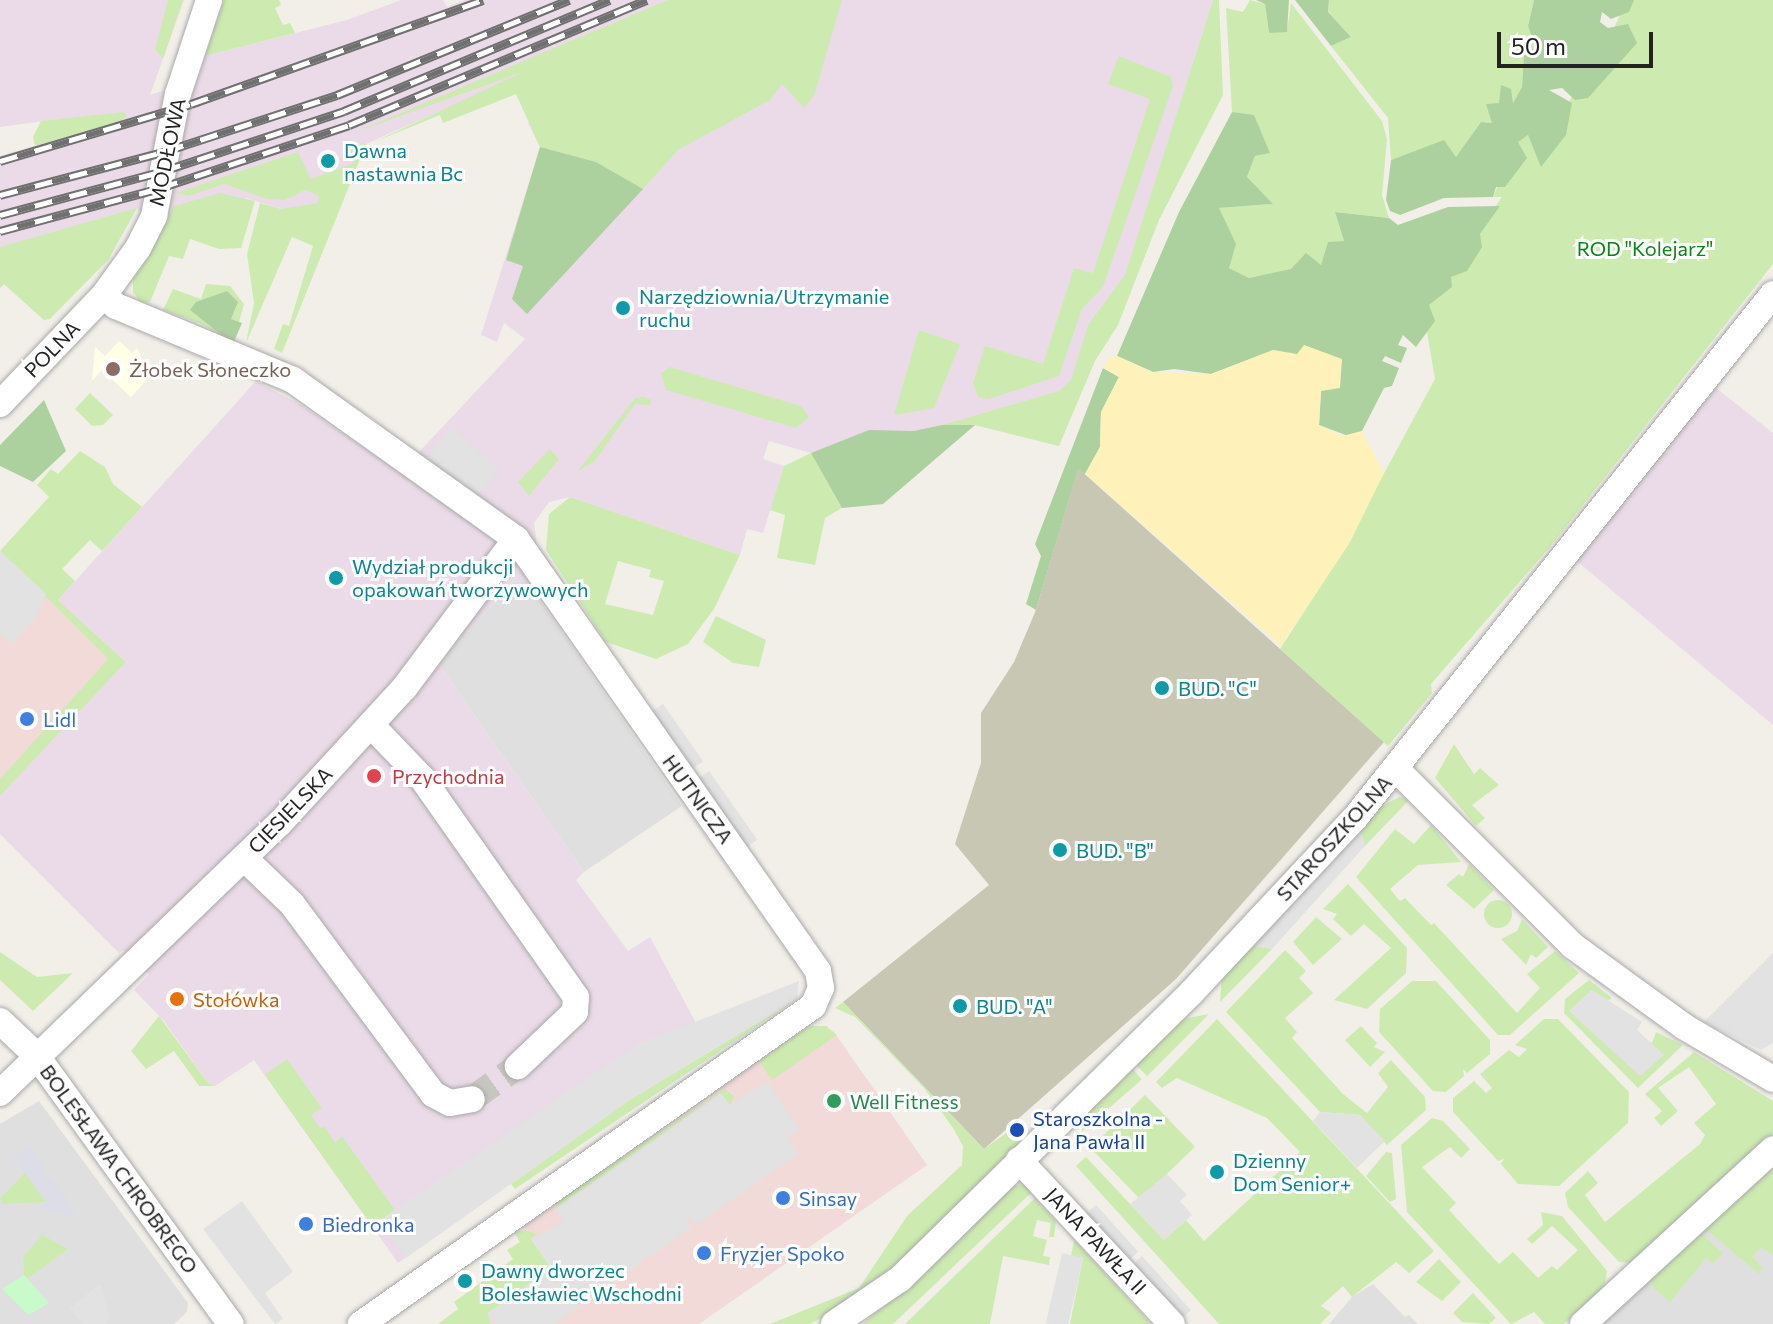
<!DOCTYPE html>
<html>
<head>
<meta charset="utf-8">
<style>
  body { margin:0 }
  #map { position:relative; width:1773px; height:1324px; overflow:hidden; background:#f2efe9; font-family:Commissioner,sans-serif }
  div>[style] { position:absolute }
  .residential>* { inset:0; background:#e0dfdf }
  .commercial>* { inset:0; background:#f2dad9 }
  .industrial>* { inset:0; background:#ebdbe8 }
  .education>* { inset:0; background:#ffffe5 }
  .construction>* { inset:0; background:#c7c7b4 }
  .grass>* { inset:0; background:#cdebb0; transform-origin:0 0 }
  .round { border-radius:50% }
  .forest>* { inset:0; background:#add19e }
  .sand>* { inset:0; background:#fff1ba }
  .park>* { inset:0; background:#c8facc }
  .parking>* { inset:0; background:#e2e2e2; transform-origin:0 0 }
  .plaza>* { inset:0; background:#dddde8 }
  .minor-tunnel>* { height:26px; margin-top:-13px; transform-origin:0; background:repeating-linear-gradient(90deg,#c8c6c1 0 26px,transparent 0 39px) }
  .roads { filter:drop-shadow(0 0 2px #a9a9a9) drop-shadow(0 0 2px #a9a9a9) }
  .minor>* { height:26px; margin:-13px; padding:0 13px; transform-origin:13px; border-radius:13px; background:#fff }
  .rail>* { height:9px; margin-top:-4.5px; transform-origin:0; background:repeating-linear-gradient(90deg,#fff 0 18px,#707070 0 36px); box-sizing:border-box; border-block:2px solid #707070 }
  .dots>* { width:22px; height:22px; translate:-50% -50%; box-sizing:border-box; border:4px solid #fff; border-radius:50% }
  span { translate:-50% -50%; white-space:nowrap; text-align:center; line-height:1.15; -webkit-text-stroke:6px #fff; paint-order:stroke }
  .culture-label { font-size:20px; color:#0d838f }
  .left { translate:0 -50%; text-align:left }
  .street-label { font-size:20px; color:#222 }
  .park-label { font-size:20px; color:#0c8416 }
  .education-label { font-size:20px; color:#785e54 }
  .shop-label { font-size:20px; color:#366cbe }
  .health-label { font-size:20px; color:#be3a42 }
  .food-label { font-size:20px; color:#c56008 }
  .leisure-label { font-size:20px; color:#27864d }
  .transit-label { font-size:20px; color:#164399 }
  .scale { position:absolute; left:1497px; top:32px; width:156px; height:36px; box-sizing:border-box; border:4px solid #222; border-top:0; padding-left:10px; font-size:24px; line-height:28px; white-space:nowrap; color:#222; -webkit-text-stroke:6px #fff; paint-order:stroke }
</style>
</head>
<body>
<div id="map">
  <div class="residential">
    <i style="clip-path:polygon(526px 580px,682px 806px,584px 872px,438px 663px,514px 582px)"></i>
    <i style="clip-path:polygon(39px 1101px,188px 1303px,187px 1312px,174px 1324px,0 1324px,0 1124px)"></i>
    <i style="clip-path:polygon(1773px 1150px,1773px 1324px,1596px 1324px)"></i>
    <i style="clip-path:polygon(1373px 1284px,1405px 1317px,1409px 1315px,1418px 1324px,1329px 1324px,1352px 1297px)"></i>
  </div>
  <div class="commercial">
    <i style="clip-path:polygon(0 551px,126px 662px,0 796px)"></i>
    <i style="clip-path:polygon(809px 1026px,834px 1032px,927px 1165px,699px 1324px,491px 1324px,488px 1313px,551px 1268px,522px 1226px)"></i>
  </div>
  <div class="industrial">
    <i style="clip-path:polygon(0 0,184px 0,150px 95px,198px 79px,205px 56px,347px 20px,401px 0,443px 0,447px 7px,463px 0,690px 0,366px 144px,336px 210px,281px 209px,246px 198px,167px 234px,137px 208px,108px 260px,44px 320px,4px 284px,0 288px,0 156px,64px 137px,59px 119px,0 127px)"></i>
    <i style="clip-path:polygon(723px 0,1213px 0,1112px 318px,1099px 314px,1059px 446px,975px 425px,883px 504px,842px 508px,811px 453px,769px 441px,763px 459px,784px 466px,763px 533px,747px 529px,740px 555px,570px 497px,549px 502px,534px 523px,537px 546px,554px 568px,530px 587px,525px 580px,514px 582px,438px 663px,584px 872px,576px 880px,628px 951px,650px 937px,696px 1023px,642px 1043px,611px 1063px,631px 1099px,398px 1263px,254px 1060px,215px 1086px,208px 1083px,164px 1021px,134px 990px,149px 974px,123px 950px,119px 953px,0 834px,0 796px,126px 662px,58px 600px,256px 381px,301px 405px,392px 467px,405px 467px,525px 339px,504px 323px,497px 342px,481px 335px,540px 147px,528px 123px)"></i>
    <i style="clip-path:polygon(1706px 380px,1773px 433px,1773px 725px,1567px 553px)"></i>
  </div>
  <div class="education">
    <i style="clip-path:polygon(119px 341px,132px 353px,137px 348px,146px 366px,152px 362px,148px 367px,153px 373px,131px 397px,102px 370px,92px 381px,95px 347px,105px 356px)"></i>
  </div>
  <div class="construction">
    <i style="clip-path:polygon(1078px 468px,1384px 742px,1176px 979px,984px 1149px,843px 1002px,989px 885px,955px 844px,981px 763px,981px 713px,1014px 662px,1036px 610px)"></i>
  </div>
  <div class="grass">
    <i style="clip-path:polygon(168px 0,183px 0,163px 59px,155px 49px)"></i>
    <i style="clip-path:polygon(224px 0,279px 0,281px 5px,275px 8px,283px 25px,290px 23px,295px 33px,205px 56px)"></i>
    <i style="clip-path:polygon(668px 0,842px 0,814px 96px,804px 108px,782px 84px,770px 100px,678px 150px,643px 189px,596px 162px,540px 147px,516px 94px,443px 123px,440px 115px,374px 142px,523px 72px,358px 131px)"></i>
    <i style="clip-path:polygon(1213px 0,1219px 0,1223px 95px,1159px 220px,1118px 325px,1095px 361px,1059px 446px,975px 425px,942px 425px,1059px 391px,1071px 380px,1088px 325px,1125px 275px)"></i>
    <i style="clip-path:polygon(1250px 0,1265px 4px,1269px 33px,1287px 31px,1291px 3px,1382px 121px,1387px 139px,1382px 195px,1389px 218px,1335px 212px,1344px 241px,1321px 265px,1249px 278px,1229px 268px,1219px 208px,1272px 204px,1247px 177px,1255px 156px,1269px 153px,1254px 116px,1232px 112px,1226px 8px,1243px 12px)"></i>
    <i style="clip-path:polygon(1329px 0,1534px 0,1528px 26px,1536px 48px,1524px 52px,1522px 87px,1512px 105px,1499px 104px,1492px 123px,1481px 122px,1456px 158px,1444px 141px,1391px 160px,1388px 118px,1331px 46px,1351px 37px,1328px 12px)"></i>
    <i style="clip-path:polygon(1627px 0,1773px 0,1773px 264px,1549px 548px,1431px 684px,1432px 693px,1388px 746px,1280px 649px,1335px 564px,1435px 379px,1423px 309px,1502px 197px,1493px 197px,1517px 142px,1528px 135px,1535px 149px,1601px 56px)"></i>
    <i style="clip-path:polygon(1119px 56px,1171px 77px,1173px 86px,1103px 287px,1082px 309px,1059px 376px,989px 399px,978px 397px,973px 383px,985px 346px,1043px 364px,1074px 268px,1093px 273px,1150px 99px,1108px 84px)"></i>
    <i style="clip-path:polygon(124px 112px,127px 116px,120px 122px,35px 146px,33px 137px,41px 121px)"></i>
    <i style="clip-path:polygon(346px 143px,366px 144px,282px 353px,274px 349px,283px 324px,289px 326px,313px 246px,292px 237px,246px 343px,254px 303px,247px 254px,260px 203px,281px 209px,318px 203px,319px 196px,305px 190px,285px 200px,267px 199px,224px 184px,189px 196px,176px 193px,298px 152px,311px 179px,354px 163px)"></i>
    <i style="clip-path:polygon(220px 193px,255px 201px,241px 248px,219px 249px,190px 239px,183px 259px,169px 256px,150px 302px,141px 303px,133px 292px,133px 280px,174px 206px)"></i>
    <i style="clip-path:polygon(137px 208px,108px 260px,50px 319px,44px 320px,4px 284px,0 288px,0 247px)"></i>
    <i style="clip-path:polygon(206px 284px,230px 286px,244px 304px,233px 344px,202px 324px,163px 310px,173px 289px,201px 299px)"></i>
    <i style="clip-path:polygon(919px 330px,960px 344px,934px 408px,894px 415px)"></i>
    <i style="clip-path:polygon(670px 367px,801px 406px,809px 417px,796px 428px,666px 390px,661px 373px)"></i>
    <i style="clip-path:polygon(90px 393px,113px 415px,103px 425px,92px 426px,75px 409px)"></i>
    <i style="clip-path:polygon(644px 397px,651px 400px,650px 405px,635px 404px,595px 461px,578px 471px,635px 398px)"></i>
    <i style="clip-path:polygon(550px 449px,559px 459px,529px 496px,518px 482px)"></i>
    <i style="clip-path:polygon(80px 451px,105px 467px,113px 484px,142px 507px,102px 551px,90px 540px,62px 569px,75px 581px,58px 600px,126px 662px,0 796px,0 779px,108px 659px,0 551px,49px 497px,37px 485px,51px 469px,58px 474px)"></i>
    <i style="clip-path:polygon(811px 453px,842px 508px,825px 518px,815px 565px,777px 558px,785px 515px,770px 510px,784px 466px)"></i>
    <i style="clip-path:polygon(evenodd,570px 497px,740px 555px,714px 609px,688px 644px,656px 659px,606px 642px,546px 550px,549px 514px,570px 497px,618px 561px,651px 570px,649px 577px,664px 581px,653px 615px,605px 604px,618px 561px)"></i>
    <i style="clip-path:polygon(716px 616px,766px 640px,759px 667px,733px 663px,703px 642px)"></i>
    <i style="clip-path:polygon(1454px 744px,1474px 774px,1480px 768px,1499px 785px,1472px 805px,1485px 818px,1476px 826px,1435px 778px)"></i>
    <i style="clip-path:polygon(1399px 797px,1410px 799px,1365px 846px,1359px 828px,1375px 810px)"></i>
    <i style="clip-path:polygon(1431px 825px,1461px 862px,1418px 865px,1390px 889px,1400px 901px,1405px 898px,1431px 925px,1434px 923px,1517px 1013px,1540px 988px,1527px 974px,1555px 951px,1579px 973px,1510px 1035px,1498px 1035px,1356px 877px,1395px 829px,1414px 844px)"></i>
    <i style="clip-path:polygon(1469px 864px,1494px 890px,1474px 909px,1446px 885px,1459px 874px,1463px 877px)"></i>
    <i style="clip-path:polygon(1348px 884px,1407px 948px,1406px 973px,1367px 1009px,1334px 1000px,1391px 948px,1364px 924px,1351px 936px,1333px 919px,1337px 914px,1323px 909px)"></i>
    <i class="round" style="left:1484px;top:900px;width:28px;height:28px"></i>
    <i style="clip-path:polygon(1316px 917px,1342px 939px,1313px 965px,1293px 942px)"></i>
    <i style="clip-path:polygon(1522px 919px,1548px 947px,1536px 958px,1531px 954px,1526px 965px,1501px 939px,1517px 931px)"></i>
    <i style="clip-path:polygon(1250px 945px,1272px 949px,1220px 1002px,1222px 976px)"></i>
    <i style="clip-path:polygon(1285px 950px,1306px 971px,1299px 978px,1313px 993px,1285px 1018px,1297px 1032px,1292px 1038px,1343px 1094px,1367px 1113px,1388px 1087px,1378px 1073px,1391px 1060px,1425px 1097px,1426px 1110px,1387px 1145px,1360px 1115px,1320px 1112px,1226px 1012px)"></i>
    <i style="clip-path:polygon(0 952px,37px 977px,73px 973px,33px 1011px,0 980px)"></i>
    <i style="clip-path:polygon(1589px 980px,1612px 998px,1607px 1001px,1592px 990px,1570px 1011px,1652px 1043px,1656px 1032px,1683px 1045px,1638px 1088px,1564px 1013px,1565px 999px)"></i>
    <i style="clip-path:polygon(1412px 981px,1436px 981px,1490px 1040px,1490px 1054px,1467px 1073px,1463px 1069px,1464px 1076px,1446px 1092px,1433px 1091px,1379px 1032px,1380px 1009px)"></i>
    <i style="clip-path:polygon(797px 999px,515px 1189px,511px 1184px,631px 1099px)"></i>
    <i style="clip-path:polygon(843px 1002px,984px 1149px,1009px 1131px,1021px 1142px,874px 1290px,810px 1324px,770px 1324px,859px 1288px,907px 1216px,962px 1165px,963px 1146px,953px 1128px,924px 1088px,855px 1017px,835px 1008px)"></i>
    <i style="clip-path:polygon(1209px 1014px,1147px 1076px,1134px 1063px,1176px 1020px)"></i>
    <i style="clip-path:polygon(159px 1016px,208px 1083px,215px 1086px,199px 1086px,174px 1051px,146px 1069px,131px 1051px)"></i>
    <i style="clip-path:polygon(1217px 1019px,1434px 1251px,1409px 1273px,1396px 1262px,1352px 1297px,1343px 1286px,1321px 1306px,1331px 1313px,1320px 1324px,1219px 1324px,1076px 1166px,1086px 1157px,1164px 1240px,1186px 1220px,1204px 1241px,1300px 1152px,1267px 1118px,1177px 1078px,1162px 1088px,1156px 1082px)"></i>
    <i style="clip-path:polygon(1544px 1019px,1558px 1019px,1629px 1092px,1628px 1123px,1559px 1186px,1518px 1184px,1501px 1164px,1504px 1159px,1498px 1161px,1453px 1112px,1453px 1098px,1474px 1081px,1486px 1093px,1492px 1088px,1480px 1074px,1509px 1050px,1519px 1057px,1527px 1049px,1515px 1045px)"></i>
    <i style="clip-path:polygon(809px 1026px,826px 1026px,837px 1035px,772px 1080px,759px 1061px)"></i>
    <i style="clip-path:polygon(1361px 1026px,1377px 1043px,1374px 1047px,1385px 1052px,1370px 1067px,1345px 1040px)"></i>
    <i style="clip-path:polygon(1694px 1052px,1773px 1101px,1773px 1134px,1630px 1263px,1619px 1262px,1568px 1207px,1565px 1193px,1588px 1171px,1598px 1183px,1585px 1195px,1605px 1222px,1700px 1144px,1705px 1135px,1694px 1123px,1716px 1104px,1689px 1067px,1658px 1088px,1678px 1111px,1661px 1126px,1654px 1118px,1662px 1111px,1645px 1094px)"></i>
    <i style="clip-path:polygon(287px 1059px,322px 1108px,311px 1115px,320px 1128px,325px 1127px,335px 1143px,342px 1136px,395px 1210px,372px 1226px,265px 1075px)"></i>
    <i style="left:1130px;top:1066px;width:18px;height:81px;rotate:49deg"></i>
    <i style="clip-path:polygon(725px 1089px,734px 1096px,730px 1106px,721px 1093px,558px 1208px,554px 1203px)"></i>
    <i style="left:1145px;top:1095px;width:72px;height:76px;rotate:46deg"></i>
    <i style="clip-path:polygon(1432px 1118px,1443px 1121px,1470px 1149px,1461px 1158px,1450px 1147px,1422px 1167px,1456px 1203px,1449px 1210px,1499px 1264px,1513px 1252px,1538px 1278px,1552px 1266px,1557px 1270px,1578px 1250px,1552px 1226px,1532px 1244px,1527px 1239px,1543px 1225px,1541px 1212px,1562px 1216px,1607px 1271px,1604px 1289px,1564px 1324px,1545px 1324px,1534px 1312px,1511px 1324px,1407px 1212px,1401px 1145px)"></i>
    <i style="clip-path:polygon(1386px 1152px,1392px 1153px,1396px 1199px,1390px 1202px,1366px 1176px)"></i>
    <i style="clip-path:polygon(1773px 1161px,1773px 1256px,1761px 1247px,1752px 1257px,1763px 1268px,1759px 1274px,1702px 1226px)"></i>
    <i style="clip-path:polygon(25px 1173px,46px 1202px,2px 1204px,0 1198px)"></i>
    <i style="clip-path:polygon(1024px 1184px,1034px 1190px,893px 1324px,863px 1324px,1008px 1187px)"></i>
    <i style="clip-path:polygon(1035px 1198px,1056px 1222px,1054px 1237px,1049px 1237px,1051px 1223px,1037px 1220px,1033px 1236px,1047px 1240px,1043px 1256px,1050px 1257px,1049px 1265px,1003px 1256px,990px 1324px,905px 1324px)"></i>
    <i style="clip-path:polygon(526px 1230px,537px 1234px,531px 1239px,552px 1269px,559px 1265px,557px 1284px,545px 1273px,488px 1313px,491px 1324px,438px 1324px,458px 1309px,454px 1302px,513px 1259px,507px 1250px,520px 1242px,514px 1232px)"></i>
    <i style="clip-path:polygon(1697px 1230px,1723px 1253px,1713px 1264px,1706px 1258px,1670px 1302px,1653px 1288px,1651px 1277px)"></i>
    <i style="clip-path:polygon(42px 1235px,68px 1249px,29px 1278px,24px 1275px,23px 1257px)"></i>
    <i style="clip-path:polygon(1074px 1240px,1151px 1324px,1070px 1324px,1083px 1258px,1071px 1256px)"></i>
    <i style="clip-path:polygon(1439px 1259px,1461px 1282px,1442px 1301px,1416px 1282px)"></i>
    <i style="clip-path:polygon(1473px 1293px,1496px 1318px,1489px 1324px,1462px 1322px,1453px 1313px)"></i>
  </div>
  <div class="forest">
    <i style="clip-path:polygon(1256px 0,1289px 0,1287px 32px,1269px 33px,1265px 4px)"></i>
    <i style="clip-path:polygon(1295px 0,1329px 0,1328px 12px,1351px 37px,1331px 46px)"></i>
    <i style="clip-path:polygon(1534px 0,1634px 0,1629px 12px,1611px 19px,1602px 12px,1600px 22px,1608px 28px,1628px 24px,1637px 43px,1588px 98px,1575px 100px,1562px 88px,1549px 90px,1572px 103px,1566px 135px,1541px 167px,1528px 135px,1518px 142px,1527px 158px,1505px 187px,1496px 187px,1493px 197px,1444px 198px,1400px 215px,1390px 211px,1386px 200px,1391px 160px,1444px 140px,1456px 157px,1481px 122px,1492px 123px,1486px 104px,1499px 103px,1501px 85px,1511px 89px,1513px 103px,1522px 87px,1524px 52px,1536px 48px,1528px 26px)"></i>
    <i style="clip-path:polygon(1232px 112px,1254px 115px,1270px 153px,1255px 156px,1247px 177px,1273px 204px,1219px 208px,1236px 244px,1229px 268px,1249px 278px,1291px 269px,1306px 253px,1321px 265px,1328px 242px,1344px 241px,1335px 212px,1389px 218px,1398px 225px,1448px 207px,1500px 206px,1480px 234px,1482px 247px,1467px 271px,1451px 277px,1452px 287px,1429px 305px,1435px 321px,1416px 347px,1403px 335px,1398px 345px,1407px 348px,1401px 363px,1385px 356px,1382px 361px,1399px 368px,1392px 386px,1384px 388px,1362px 431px,1351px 437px,1319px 425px,1321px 391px,1305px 345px,1297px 355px,1273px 350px,1211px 374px,1174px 369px,1153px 372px,1117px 356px,1179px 212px)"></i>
    <i style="clip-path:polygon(540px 147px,596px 162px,643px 189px,527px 314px,512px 299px,523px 266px,506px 260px)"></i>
    <i style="clip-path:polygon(227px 291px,238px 302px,231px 319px,242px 323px,233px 344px,190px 310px,196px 302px)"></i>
    <i style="clip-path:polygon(1103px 368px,1119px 377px,1101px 412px,1100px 447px,1085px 474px,1078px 469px,1036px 610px,1026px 604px,1041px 556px,1035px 544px)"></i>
    <i style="clip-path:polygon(44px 400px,66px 451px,33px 482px,0 466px,0 445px)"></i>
    <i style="clip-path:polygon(942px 425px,975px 425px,883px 504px,842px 508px,811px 453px,869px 430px,914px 431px)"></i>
  </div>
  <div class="sand">
    <i style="clip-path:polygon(1304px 345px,1342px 359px,1340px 388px,1321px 391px,1319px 425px,1342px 436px,1362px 431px,1384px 473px,1349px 544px,1281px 646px,1085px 474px,1100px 447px,1101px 412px,1119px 377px,1103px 368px,1108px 359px,1117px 356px,1153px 372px,1211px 374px,1273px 350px,1297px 354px)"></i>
  </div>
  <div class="park">
    <i style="clip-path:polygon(24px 1275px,49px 1303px,28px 1315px,2px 1289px)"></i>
  </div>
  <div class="parking">
    <i style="clip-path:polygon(453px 428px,499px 470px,467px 509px,413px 473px)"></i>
    <i style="clip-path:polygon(0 551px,46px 594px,36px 618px,12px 644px,0 634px)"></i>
    <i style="left:663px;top:704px;width:70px;height:14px;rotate:55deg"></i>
    <i style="left:709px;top:771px;width:84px;height:14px;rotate:55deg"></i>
    <i style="clip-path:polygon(1359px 828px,1365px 846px,1272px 949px,1250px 945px)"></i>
    <i style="clip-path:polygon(1773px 953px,1773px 1043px,1761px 1050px,1704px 1022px)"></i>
    <i style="clip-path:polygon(799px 981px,797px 999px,631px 1099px,406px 1258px,379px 1221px,608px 1064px,622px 1085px,610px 1063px,642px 1043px)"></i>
    <i style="clip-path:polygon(1592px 990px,1642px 1022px,1637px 1030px,1664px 1055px,1640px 1076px,1569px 1011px)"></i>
    <i style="clip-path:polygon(767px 1081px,800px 1130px,788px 1138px,798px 1154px,696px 1225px,685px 1214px,691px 1228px,608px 1286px,599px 1274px,596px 1277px,604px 1289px,554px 1324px,496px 1324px,488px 1313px,533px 1281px,546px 1272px,554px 1285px,560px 1279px,559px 1265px,552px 1270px,531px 1239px,564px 1222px,555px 1209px,721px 1093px,730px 1105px)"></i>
    <i style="clip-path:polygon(1320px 1112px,1360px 1115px,1385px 1141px,1357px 1168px,1313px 1121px)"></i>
    <i style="clip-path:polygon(1167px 1174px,1187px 1195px,1180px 1201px,1192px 1215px,1164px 1240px,1130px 1204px)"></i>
    <i style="clip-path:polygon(242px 1201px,293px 1272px,265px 1293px,283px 1319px,275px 1324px,203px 1229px)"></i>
    <i style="left:1096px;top:1205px;width:63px;height:14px;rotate:48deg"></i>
    <i style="left:1062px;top:1253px;width:22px;height:72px;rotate:13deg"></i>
    <i style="left:1142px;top:1256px;width:73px;height:14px;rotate:48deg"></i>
    <i style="clip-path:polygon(100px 1284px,110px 1318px,106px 1324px,83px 1324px,70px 1308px)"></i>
  </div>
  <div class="plaza">
    <i style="clip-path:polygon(28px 1143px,46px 1168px,42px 1172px,47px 1179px,51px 1176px,77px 1212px,69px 1217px,39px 1208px,46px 1202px,14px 1157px)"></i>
  </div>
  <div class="minor-tunnel">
    <i style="left:472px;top:1099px;width:57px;rotate:-35.7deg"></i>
  </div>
  <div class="roads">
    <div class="minor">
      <i style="left:104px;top:295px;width:16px;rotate:43deg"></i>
      <i style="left:116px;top:306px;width:192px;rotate:22.7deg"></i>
      <i style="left:293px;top:380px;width:274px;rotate:35.5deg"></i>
      <i style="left:516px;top:539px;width:527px;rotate:55.04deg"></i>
      <i style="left:818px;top:971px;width:17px;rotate:80deg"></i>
      <i style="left:821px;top:988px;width:20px;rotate:114deg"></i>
      <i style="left:813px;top:1006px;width:553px;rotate:144.87deg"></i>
      <i style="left:0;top:404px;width:151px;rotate:-46.3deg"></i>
      <i style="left:104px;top:295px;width:58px;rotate:-54.1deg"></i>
      <i style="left:138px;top:248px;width:36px;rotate:-63deg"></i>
      <i style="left:154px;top:216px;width:124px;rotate:-78.9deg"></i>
      <i style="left:178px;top:94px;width:99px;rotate:-71.7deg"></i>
      <i style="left:371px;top:725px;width:74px;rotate:46.1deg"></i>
      <i style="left:422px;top:778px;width:268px;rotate:54.9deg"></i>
      <i style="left:576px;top:997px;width:15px;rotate:94deg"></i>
      <i style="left:575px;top:1012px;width:79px;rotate:136.5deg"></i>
      <i style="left:1396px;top:769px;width:250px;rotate:45deg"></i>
      <i style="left:1573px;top:946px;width:136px;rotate:36deg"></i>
      <i style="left:1683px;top:1026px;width:104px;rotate:30.5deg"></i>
      <i style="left:244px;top:858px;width:66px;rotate:43.8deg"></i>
      <i style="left:292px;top:904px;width:237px;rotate:53.4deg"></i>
      <i style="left:433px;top:1094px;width:19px;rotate:28deg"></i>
      <i style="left:450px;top:1103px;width:22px;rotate:-10deg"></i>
      <i style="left:0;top:1021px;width:50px;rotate:43.4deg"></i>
      <i style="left:36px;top:1055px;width:332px;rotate:54.1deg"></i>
      <i style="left:0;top:1093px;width:389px;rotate:-44deg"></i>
      <i style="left:280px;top:823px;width:185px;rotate:-47.4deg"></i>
      <i style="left:405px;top:687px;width:185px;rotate:-53.1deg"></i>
      <i style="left:1019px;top:1160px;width:224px;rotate:47deg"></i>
      <i style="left:834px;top:1324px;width:80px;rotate:-34.3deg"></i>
      <i style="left:900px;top:1279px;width:409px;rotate:-44.5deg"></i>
      <i style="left:1192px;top:992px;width:238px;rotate:-46.9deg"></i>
      <i style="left:1355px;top:818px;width:670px;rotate:-51.42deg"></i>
      <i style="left:1583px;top:1324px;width:258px;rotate:-42.6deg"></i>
    </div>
  </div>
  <div class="rail">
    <i style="left:0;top:161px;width:199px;rotate:-16.6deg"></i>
    <i style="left:191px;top:104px;width:310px;rotate:-19.6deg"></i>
    <i style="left:0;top:195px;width:172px;rotate:-14.8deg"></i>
    <i style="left:166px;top:151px;width:180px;rotate:-18.1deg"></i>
    <i style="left:337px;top:95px;width:251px;rotate:-22.3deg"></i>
    <i style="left:0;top:215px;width:169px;rotate:-15.1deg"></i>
    <i style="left:163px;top:171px;width:191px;rotate:-18.3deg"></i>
    <i style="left:344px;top:111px;width:288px;rotate:-22.7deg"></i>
    <i style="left:0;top:231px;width:166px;rotate:-15deg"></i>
    <i style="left:160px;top:188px;width:199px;rotate:-18.4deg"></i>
    <i style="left:349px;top:125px;width:323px;rotate:-22.8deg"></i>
  </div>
  <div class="dots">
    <i style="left:328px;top:161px;background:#0f9aa8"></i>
    <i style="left:623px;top:308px;background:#0f9aa8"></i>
    <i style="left:113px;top:369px;background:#8d6e63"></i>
    <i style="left:336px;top:578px;background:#0f9aa8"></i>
    <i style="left:1162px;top:688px;background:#0f9aa8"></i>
    <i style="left:27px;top:719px;background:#3f7fe0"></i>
    <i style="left:374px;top:776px;background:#e0444e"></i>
    <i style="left:1060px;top:850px;background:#0f9aa8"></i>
    <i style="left:177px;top:999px;background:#e8710a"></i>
    <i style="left:960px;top:1006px;background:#0f9aa8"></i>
    <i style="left:834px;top:1101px;background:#2e9e5b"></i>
    <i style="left:1017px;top:1130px;background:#1a4fb4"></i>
    <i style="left:1217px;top:1172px;background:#0f9aa8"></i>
    <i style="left:783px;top:1198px;background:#3f7fe0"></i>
    <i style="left:306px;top:1224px;background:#3f7fe0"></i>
    <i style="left:704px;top:1253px;background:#3f7fe0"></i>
    <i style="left:465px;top:1281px;background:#0f9aa8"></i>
  </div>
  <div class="culture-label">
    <span class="left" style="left:344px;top:162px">Dawna<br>nastawnia Bc</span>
    <span class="left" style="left:639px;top:308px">Narzędziownia/Utrzymanie<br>ruchu</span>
    <span class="left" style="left:352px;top:578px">Wydział produkcji<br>opakowań tworzywowych</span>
    <span class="left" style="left:1178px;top:688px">BUD. "C"</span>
    <span class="left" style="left:1076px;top:850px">BUD. "B"</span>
    <span class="left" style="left:976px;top:1006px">BUD. "A"</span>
    <span class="left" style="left:1233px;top:1172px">Dzienny<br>Dom Senior+</span>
    <span class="left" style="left:481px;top:1282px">Dawny dworzec<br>Bolesławiec Wschodni</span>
  </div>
  <div class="street-label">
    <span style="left:167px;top:152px;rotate:-78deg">MODŁOWA</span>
    <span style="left:52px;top:349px;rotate:-46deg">POLNA</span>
    <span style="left:698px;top:799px;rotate:54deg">HUTNICZA</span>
    <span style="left:290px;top:810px;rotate:-46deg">CIESIELSKA</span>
    <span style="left:1334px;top:838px;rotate:-48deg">STAROSZKOLNA</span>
    <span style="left:119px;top:1169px;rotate:54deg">BOLESŁAWA CHROBREGO</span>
    <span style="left:1096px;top:1241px;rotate:47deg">JANA PAWŁA II</span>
  </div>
  <div class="park-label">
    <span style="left:1645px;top:248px">ROD "Kolejarz"</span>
  </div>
  <div class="education-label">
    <span class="left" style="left:129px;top:369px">Żłobek Słoneczko</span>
  </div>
  <div class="shop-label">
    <span class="left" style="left:43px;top:719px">Lidl</span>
    <span class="left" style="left:799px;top:1198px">Sinsay</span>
    <span class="left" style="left:322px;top:1224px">Biedronka</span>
    <span class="left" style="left:720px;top:1253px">Fryzjer Spoko</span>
  </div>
  <div class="health-label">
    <span class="left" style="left:392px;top:776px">Przychodnia</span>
  </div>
  <div class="food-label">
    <span class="left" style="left:193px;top:999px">Stołówka</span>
  </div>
  <div class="leisure-label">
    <span class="left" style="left:850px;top:1101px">Well Fitness</span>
  </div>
  <div class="transit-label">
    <span class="left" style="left:1033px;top:1130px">Staroszkolna -<br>Jana Pawła II</span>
  </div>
  <div class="scale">50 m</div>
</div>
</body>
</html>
